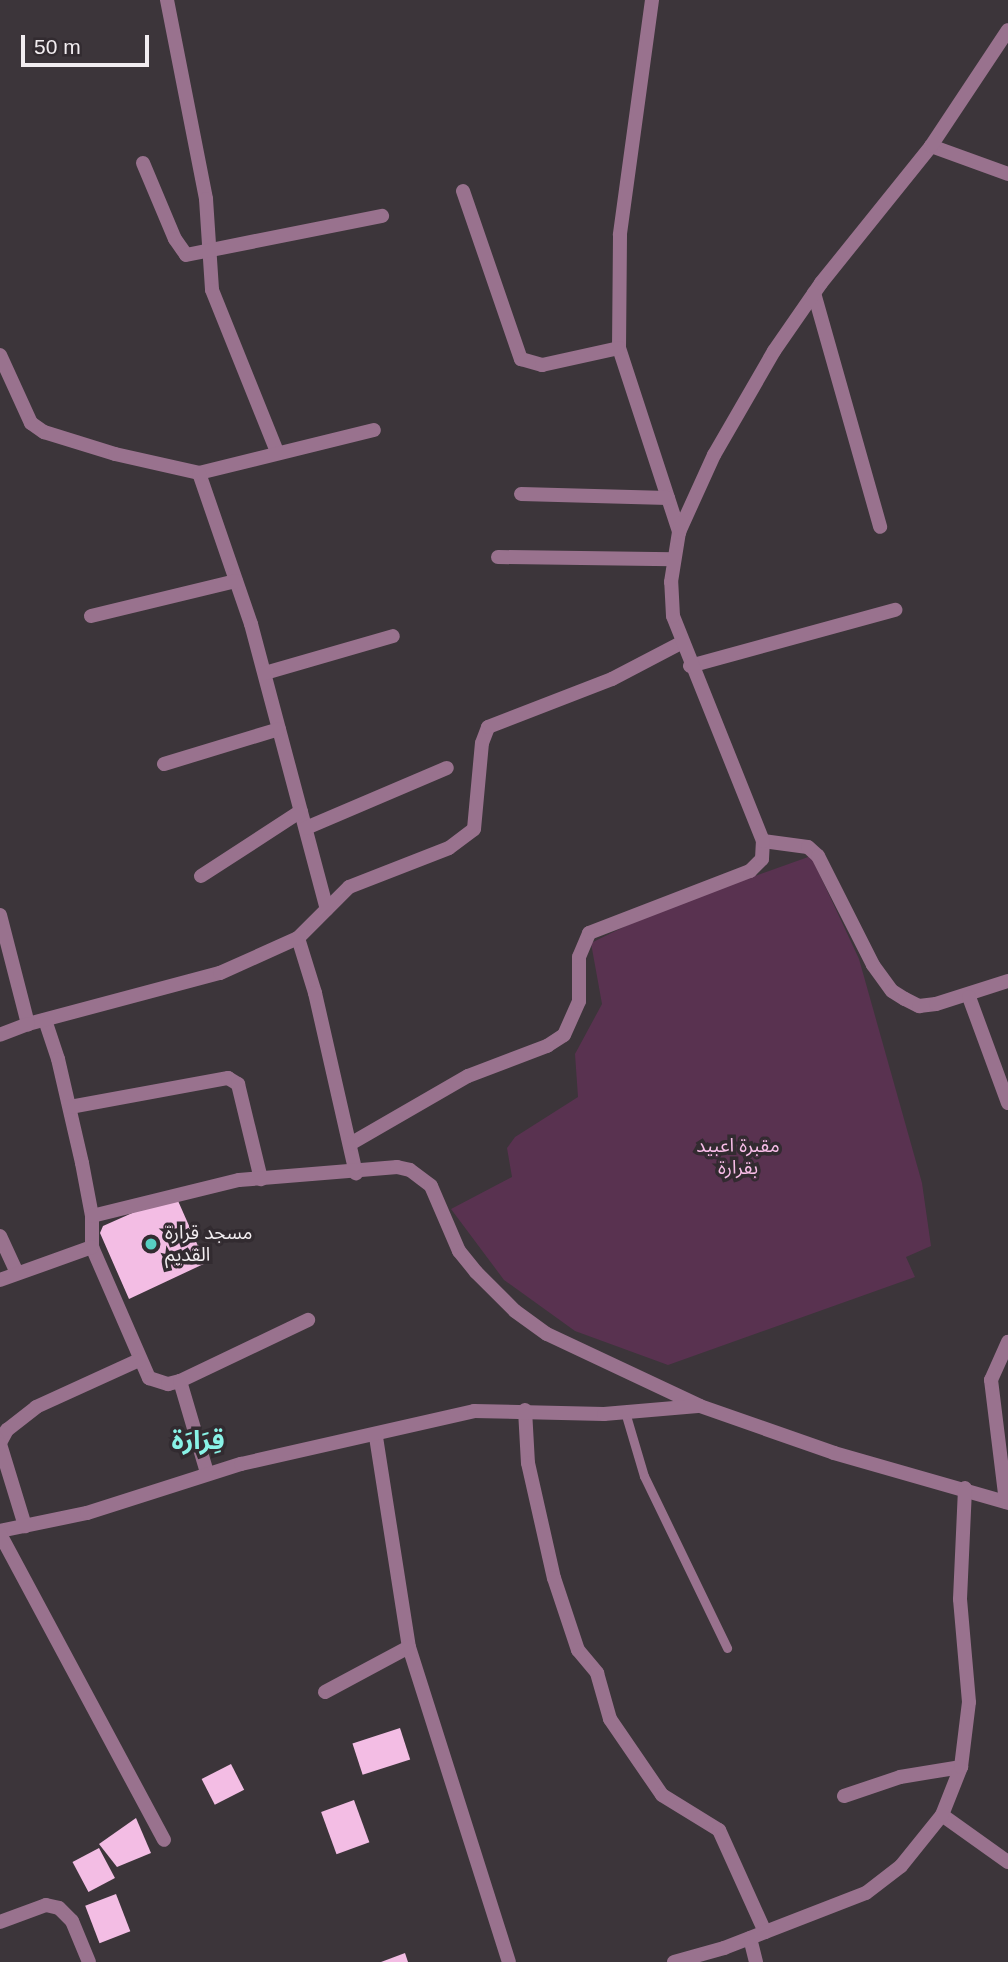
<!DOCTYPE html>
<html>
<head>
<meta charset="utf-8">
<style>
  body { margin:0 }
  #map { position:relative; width:1008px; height:1962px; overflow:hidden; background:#3c353a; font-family:Arial,"Noto Sans Arabic",sans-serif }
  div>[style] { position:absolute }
  .green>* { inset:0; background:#593250 }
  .building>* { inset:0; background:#f3bde4; transform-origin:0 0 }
  .service>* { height:9px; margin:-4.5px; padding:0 4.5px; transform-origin:4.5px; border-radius:4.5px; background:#99728e }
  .minor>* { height:14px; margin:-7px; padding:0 7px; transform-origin:7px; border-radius:7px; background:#99728e }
  .tertiary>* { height:14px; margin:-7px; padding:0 7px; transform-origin:7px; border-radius:7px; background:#99728e }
  .dots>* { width:19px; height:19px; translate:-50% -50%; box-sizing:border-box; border:4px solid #322b30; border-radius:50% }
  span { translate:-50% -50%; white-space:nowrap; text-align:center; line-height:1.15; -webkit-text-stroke:7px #322b30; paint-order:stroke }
  .park-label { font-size:19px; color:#f8bde8 }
  .poi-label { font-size:19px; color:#f2edf0 }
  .left { translate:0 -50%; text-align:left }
  .district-label { font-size:26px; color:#89f3e7; font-weight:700 }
  .scale { position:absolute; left:21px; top:35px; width:128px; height:32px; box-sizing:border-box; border:4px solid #f2edf0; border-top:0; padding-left:9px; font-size:21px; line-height:24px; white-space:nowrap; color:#f2edf0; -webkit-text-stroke:5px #322b30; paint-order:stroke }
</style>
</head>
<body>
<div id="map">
  <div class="green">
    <i style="clip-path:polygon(811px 856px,859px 959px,922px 1183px,931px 1246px,906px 1257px,915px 1277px,668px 1365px,575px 1331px,504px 1280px,451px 1209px,512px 1177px,507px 1148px,515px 1137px,578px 1097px,575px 1054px,602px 1004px,591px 943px,652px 913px)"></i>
  </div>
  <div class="building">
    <i style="clip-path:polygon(175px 1194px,198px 1246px,202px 1244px,210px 1261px,129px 1299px,100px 1233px,103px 1226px)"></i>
    <i style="left:400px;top:1728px;width:33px;height:50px;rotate:72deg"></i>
    <i style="left:231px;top:1764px;width:29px;height:33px;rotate:63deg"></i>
    <i style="left:354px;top:1800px;width:45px;height:35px;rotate:70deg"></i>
    <i style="clip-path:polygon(136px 1818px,151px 1853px,117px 1867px,99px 1844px)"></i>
    <i style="left:99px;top:1848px;width:34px;height:30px;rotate:62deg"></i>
    <i style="left:116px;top:1894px;width:40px;height:33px;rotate:69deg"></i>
    <i style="clip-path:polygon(405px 1953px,408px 1962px,381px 1962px)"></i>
  </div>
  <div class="service">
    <i style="left:625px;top:1412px;width:67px;rotate:73.5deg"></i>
    <i style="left:644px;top:1476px;width:191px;rotate:64.2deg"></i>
  </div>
  <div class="minor">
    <i style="left:167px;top:0;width:203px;rotate:78.9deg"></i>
    <i style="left:206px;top:199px;width:91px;rotate:86.2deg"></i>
    <i style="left:212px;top:290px;width:175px;rotate:68.1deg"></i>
    <i style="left:652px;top:0;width:237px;rotate:97.8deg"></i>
    <i style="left:620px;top:235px;width:113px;rotate:90.5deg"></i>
    <i style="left:619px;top:348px;width:194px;rotate:71.9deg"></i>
    <i style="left:931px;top:146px;width:82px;rotate:20deg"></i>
    <i style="left:143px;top:163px;width:82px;rotate:67.2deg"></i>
    <i style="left:175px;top:239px;width:19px;rotate:55deg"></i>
    <i style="left:186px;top:255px;width:200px;rotate:-11.3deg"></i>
    <i style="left:463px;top:191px;width:178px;rotate:71deg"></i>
    <i style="left:521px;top:359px;width:22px;rotate:16deg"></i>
    <i style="left:542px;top:365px;width:79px;rotate:-12.4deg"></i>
    <i style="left:814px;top:293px;width:243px;rotate:74.2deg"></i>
    <i style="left:0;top:355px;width:75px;rotate:65.5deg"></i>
    <i style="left:31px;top:423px;width:16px;rotate:35deg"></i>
    <i style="left:44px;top:432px;width:74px;rotate:17.2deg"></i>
    <i style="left:115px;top:454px;width:86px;rotate:12.7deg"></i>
    <i style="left:199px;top:473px;width:180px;rotate:-13.8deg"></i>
    <i style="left:199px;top:473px;width:160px;rotate:71deg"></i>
    <i style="left:251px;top:624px;width:295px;rotate:75.1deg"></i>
    <i style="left:521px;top:494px;width:147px;rotate:1.6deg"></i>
    <i style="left:498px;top:557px;width:175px;rotate:0.7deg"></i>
    <i style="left:91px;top:616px;width:149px;rotate:-13.6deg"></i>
    <i style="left:690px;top:666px;width:213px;rotate:-15.3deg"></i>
    <i style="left:265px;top:673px;width:133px;rotate:-16.1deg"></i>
    <i style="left:164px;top:764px;width:120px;rotate:-16.9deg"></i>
    <i style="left:306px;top:828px;width:153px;rotate:-23.1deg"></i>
    <i style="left:763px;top:841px;width:45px;rotate:7.6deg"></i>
    <i style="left:808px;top:847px;width:13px;rotate:42deg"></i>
    <i style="left:818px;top:856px;width:122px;rotate:63.2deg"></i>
    <i style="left:873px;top:965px;width:32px;rotate:54deg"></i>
    <i style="left:892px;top:991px;width:15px;rotate:32deg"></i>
    <i style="left:905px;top:999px;width:16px;rotate:27deg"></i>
    <i style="left:919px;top:1006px;width:17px;rotate:-7deg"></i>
    <i style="left:936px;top:1004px;width:76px;rotate:-17.7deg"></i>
    <i style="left:201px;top:876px;width:119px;rotate:-33deg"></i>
    <i style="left:298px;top:938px;width:58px;rotate:72.8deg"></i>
    <i style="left:315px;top:993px;width:185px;rotate:77.2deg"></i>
    <i style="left:969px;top:997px;width:113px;rotate:69.8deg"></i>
    <i style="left:45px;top:1020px;width:41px;rotate:71.6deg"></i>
    <i style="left:58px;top:1059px;width:107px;rotate:77deg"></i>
    <i style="left:82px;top:1163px;width:54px;rotate:79.3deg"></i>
    <i style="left:92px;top:1216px;width:31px;rotate:90deg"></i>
    <i style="left:92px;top:1247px;width:143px;rotate:66.5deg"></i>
    <i style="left:149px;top:1378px;width:20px;rotate:18deg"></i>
    <i style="left:168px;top:1384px;width:12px;rotate:-14deg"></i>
    <i style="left:180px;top:1381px;width:142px;rotate:-25.5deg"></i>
    <i style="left:28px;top:1024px;width:199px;rotate:-14.9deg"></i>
    <i style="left:220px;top:973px;width:85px;rotate:-24.2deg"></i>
    <i style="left:298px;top:938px;width:72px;rotate:-45deg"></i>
    <i style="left:349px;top:887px;width:107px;rotate:-21.3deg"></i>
    <i style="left:449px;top:848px;width:31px;rotate:-37deg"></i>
    <i style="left:474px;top:829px;width:86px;rotate:-84.7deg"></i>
    <i style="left:482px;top:743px;width:17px;rotate:-69deg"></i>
    <i style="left:488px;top:727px;width:133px;rotate:-21.2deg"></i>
    <i style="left:612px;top:679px;width:78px;rotate:-27.6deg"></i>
    <i style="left:70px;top:1107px;width:161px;rotate:-10.4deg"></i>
    <i style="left:228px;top:1078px;width:12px;rotate:31deg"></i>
    <i style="left:238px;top:1084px;width:98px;rotate:76.4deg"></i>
    <i style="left:350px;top:1144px;width:136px;rotate:-30deg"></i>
    <i style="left:468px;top:1076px;width:85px;rotate:-20.8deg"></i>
    <i style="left:547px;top:1046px;width:20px;rotate:-33deg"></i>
    <i style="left:564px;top:1035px;width:37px;rotate:-66deg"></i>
    <i style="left:579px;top:1001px;width:44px;rotate:-90deg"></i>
    <i style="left:579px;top:957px;width:26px;rotate:-67deg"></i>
    <i style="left:589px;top:933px;width:173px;rotate:-21.1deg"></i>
    <i style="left:750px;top:871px;width:17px;rotate:-45deg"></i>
    <i style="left:762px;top:859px;width:18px;rotate:-87deg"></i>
    <i style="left:763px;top:841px;width:242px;rotate:-111.8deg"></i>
    <i style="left:673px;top:616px;width:34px;rotate:-93deg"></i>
    <i style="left:671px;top:582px;width:51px;rotate:-80.9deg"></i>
    <i style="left:679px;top:532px;width:85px;rotate:-65.6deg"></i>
    <i style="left:714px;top:455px;width:120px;rotate:-60deg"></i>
    <i style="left:774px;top:351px;width:83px;rotate:-55.3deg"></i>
    <i style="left:821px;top:283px;width:176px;rotate:-51.2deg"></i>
    <i style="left:931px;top:146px;width:139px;rotate:-56.4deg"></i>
    <i style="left:92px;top:1216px;width:151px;rotate:-13.8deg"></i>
    <i style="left:239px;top:1180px;width:159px;rotate:-4.7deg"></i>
    <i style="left:397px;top:1167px;width:13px;rotate:13deg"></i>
    <i style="left:410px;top:1170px;width:26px;rotate:37deg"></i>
    <i style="left:431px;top:1186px;width:71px;rotate:66.7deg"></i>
    <i style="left:459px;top:1251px;width:27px;rotate:51deg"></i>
    <i style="left:476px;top:1272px;width:55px;rotate:45deg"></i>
    <i style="left:515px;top:1311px;width:39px;rotate:36deg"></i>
    <i style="left:547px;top:1334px;width:169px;rotate:25.2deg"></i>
    <i style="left:700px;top:1406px;width:142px;rotate:19.3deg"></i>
    <i style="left:834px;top:1453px;width:181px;rotate:16deg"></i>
    <i style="left:0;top:1236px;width:41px;rotate:65.3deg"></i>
    <i style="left:0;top:1280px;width:98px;rotate:-19.7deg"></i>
    <i style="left:180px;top:1381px;width:96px;rotate:73.6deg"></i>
    <i style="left:525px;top:1410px;width:53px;rotate:86.8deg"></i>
    <i style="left:528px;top:1463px;width:118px;rotate:77.3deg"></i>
    <i style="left:554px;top:1578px;width:76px;rotate:71.6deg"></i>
    <i style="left:578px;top:1650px;width:30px;rotate:50deg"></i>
    <i style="left:597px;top:1673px;width:48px;rotate:74.2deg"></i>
    <i style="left:610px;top:1719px;width:92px;rotate:55.6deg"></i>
    <i style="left:662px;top:1795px;width:67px;rotate:31.6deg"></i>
    <i style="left:719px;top:1830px;width:112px;rotate:65.7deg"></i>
    <i style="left:376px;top:1437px;width:213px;rotate:81.1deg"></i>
    <i style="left:409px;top:1647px;width:330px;rotate:72.4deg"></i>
    <i style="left:0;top:1443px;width:15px;rotate:-62deg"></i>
    <i style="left:7px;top:1430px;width:37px;rotate:-38deg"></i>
    <i style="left:36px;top:1407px;width:113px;rotate:-24.5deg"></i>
    <i style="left:0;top:1444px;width:86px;rotate:73deg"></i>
    <i style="left:1006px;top:1502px;width:123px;rotate:-97deg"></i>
    <i style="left:991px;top:1380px;width:42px;rotate:-65.9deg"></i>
    <i style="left:0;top:1531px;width:89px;rotate:-11.7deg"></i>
    <i style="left:87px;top:1513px;width:162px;rotate:-17.7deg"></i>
    <i style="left:241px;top:1464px;width:239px;rotate:-12.8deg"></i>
    <i style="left:474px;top:1411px;width:130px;rotate:1.3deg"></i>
    <i style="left:604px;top:1414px;width:94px;rotate:-4.9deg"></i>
    <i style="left:0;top:1534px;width:347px;rotate:61.8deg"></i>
    <i style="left:325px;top:1692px;width:95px;rotate:-28.2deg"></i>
    <i style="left:844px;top:1796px;width:59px;rotate:-18.7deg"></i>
    <i style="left:900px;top:1777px;width:62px;rotate:-9.3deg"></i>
    <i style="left:942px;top:1815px;width:81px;rotate:35.5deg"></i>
    <i style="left:0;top:1922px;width:49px;rotate:-20.3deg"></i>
    <i style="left:46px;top:1905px;width:13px;rotate:13deg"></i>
    <i style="left:59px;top:1908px;width:18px;rotate:45deg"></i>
    <i style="left:72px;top:1921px;width:44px;rotate:67.5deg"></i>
    <i style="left:750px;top:1938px;width:25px;rotate:76deg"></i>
    <i style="left:674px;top:1962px;width:52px;rotate:-15.6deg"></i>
    <i style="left:724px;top:1948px;width:152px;rotate:-21.2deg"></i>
    <i style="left:866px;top:1893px;width:44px;rotate:-37.6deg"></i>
    <i style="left:901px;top:1866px;width:65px;rotate:-51.2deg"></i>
    <i style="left:942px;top:1815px;width:52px;rotate:-68.4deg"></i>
    <i style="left:961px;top:1767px;width:65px;rotate:-83deg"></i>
    <i style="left:969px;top:1702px;width:103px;rotate:-95deg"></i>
    <i style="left:960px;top:1599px;width:111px;rotate:-87.4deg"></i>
  </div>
  <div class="tertiary">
    <i style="left:0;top:915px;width:113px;rotate:75.6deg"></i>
    <i style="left:28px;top:1024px;width:30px;rotate:159deg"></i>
  </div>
  <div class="dots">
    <i style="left:151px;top:1244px;background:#57cec2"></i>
  </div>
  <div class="park-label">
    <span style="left:738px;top:1157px">مقبرة اعبيد<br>بقرارة</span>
  </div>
  <div class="poi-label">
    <span class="left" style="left:165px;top:1244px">مسجد قرارة<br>القديم</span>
  </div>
  <div class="district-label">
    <span style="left:198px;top:1441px">قِرَارَة</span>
  </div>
  <div class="scale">50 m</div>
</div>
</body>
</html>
